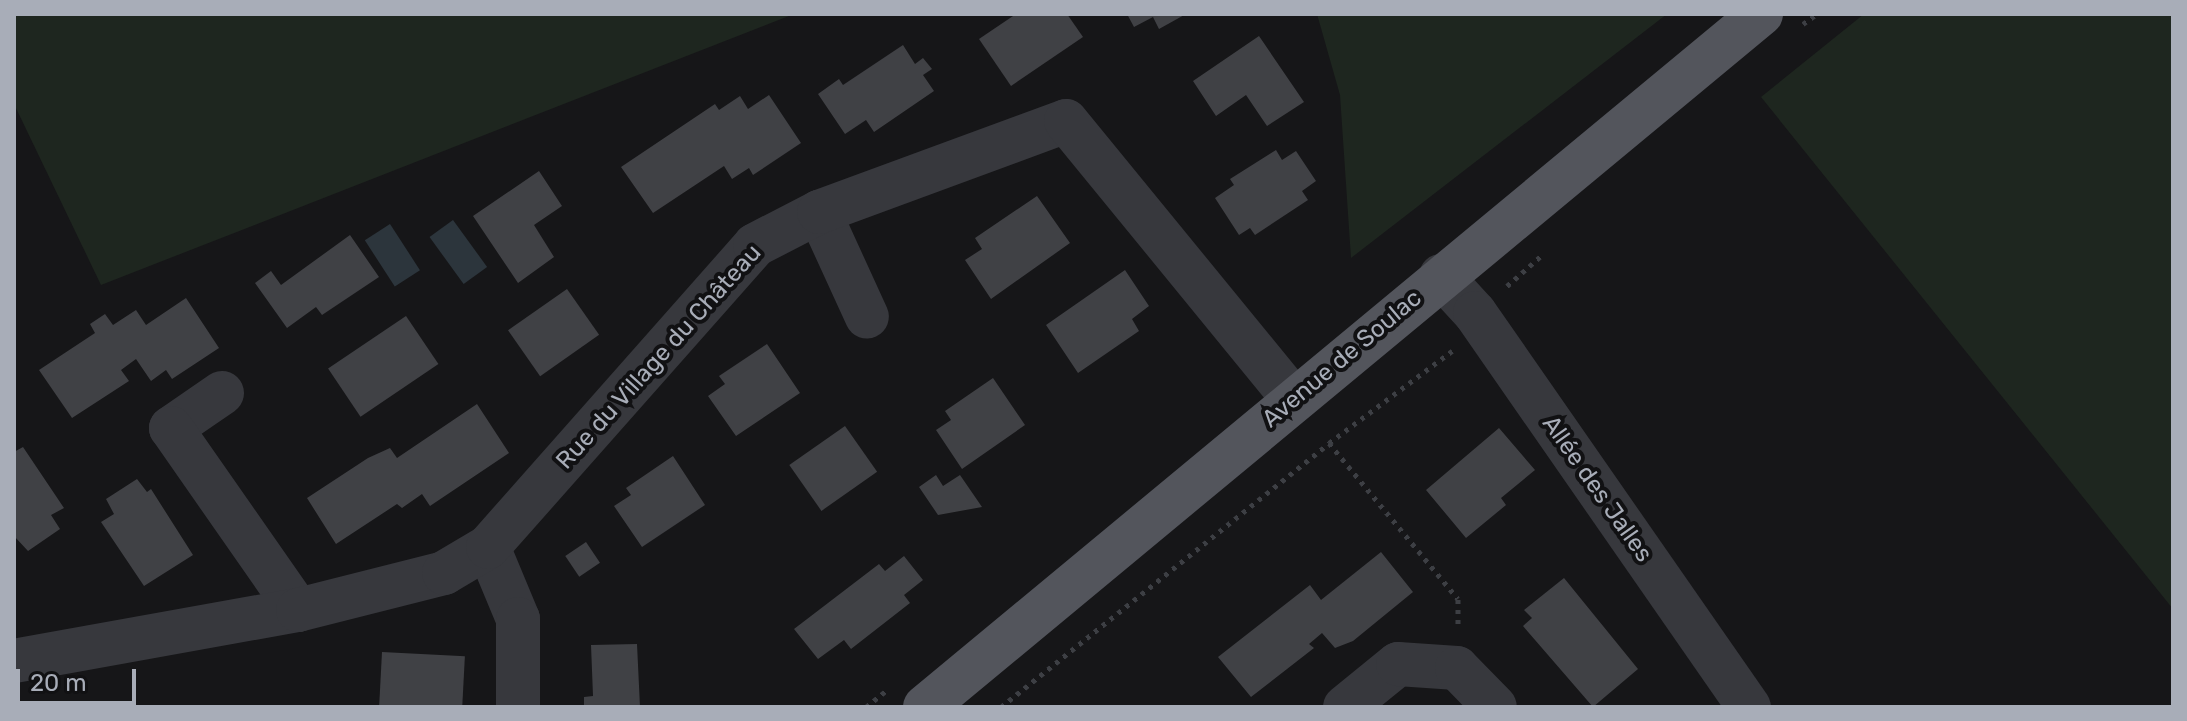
<!DOCTYPE html>
<html>
<head>
<meta charset="utf-8">
<style>
  body { margin:0 }
  #map { position:relative; width:2187px; height:721px; overflow:hidden; background:#161618; font-family:Rubik,sans-serif }
  div>[style] { position:absolute }
  .green>* { inset:0; background:#1e261f }
  .water>* { inset:0; background:#2c353c; transform-origin:0 0 }
  .building>* { inset:0; background:#404145; transform-origin:0 0 }
  .path>* { height:5px; margin-top:-2.5px; transform-origin:0; background:repeating-linear-gradient(90deg,#3d3f44 0 4px,transparent 0 10px) }
  .minor>* { height:44px; margin:-22px; padding:0 22px; transform-origin:22px; border-radius:22px; background:#37383d }
  .major>* { height:44px; margin:-22px; padding:0 22px; transform-origin:22px; border-radius:22px; background:#53555c }
  span { translate:-50% -50%; white-space:nowrap; text-align:center; line-height:1.15; -webkit-text-stroke:8px #111113; paint-order:stroke }
  .street-label { font-size:24px; color:#a8adb8 }
  .frame { position:absolute; inset:0; border:16px solid #a8adb8; pointer-events:none }
  .scale { position:absolute; left:16px; top:669px; width:120px; height:36px; box-sizing:border-box; border:4px solid #a8adb8; border-top:0; padding-left:10px; font-size:24px; line-height:28px; white-space:nowrap; color:#a8adb8; -webkit-text-stroke:6px #111113; paint-order:stroke }
</style>
</head>
<body>
<div id="map">
  <div class="green">
    <i style="clip-path:polygon(14px 14px,794px 14px,101px 285px,14px 104px)"></i>
    <i style="clip-path:polygon(1317px 14px,1667px 14px,1351px 258px,1340px 95px)"></i>
    <i style="clip-path:polygon(1864px 14px,2173px 14px,2173px 609px,1761px 97px)"></i>
  </div>
  <div class="water">
    <i style="left:453px;top:220px;width:58px;height:29px;rotate:54deg"></i>
    <i style="left:390px;top:224px;width:55px;height:30px;rotate:57deg"></i>
  </div>
  <div class="building">
    <i style="clip-path:polygon(1016px 14px,1067px 14px,1083px 37px,1011px 86px,979px 39px)"></i>
    <i style="clip-path:polygon(1127px 14px,1186px 14px,1159px 29px,1153px 17px,1134px 27px)"></i>
    <i style="clip-path:polygon(1259px 36px,1304px 102px,1267px 126px,1246px 95px,1216px 116px,1193px 81px)"></i>
    <i style="clip-path:polygon(903px 45px,915px 64px,923px 58px,932px 69px,923px 75px,934px 91px,874px 132px,866px 120px,845px 134px,818px 94px,839px 79px,843px 85px)"></i>
    <i style="clip-path:polygon(769px 95px,801px 143px,753px 175px,749px 168px,732px 179px,724px 166px,653px 213px,621px 167px,715px 104px,719px 110px,740px 96px,748px 109px)"></i>
    <i style="clip-path:polygon(1276px 150px,1282px 160px,1296px 151px,1316px 181px,1302px 191px,1308px 200px,1255px 235px,1250px 228px,1239px 235px,1215px 198px,1234px 185px,1230px 179px)"></i>
    <i style="clip-path:polygon(539px 171px,562px 206px,534px 225px,554px 257px,518px 283px,473px 216px)"></i>
    <i style="clip-path:polygon(1037px 196px,1070px 243px,991px 299px,965px 260px,982px 249px,975px 238px)"></i>
    <i style="clip-path:polygon(350px 235px,379px 277px,322px 315px,316px 307px,287px 328px,255px 283px,271px 271px,281px 285px)"></i>
    <i style="clip-path:polygon(1125px 270px,1149px 306px,1132px 319px,1139px 331px,1078px 373px,1046px 325px)"></i>
    <i style="left:567px;top:289px;width:56px;height:72px;rotate:55deg"></i>
    <i style="clip-path:polygon(186px 298px,219px 348px,172px 379px,166px 370px,151px 381px,136px 359px,121px 370px,129px 381px,72px 418px,39px 370px,95px 333px,90px 324px,105px 314px,113px 325px,136px 310px,146px 325px)"></i>
    <i style="left:406px;top:316px;width:58px;height:94px;rotate:56deg"></i>
    <i style="clip-path:polygon(767px 344px,800px 393px,736px 436px,708px 396px,725px 384px,719px 376px)"></i>
    <i style="clip-path:polygon(993px 378px,1025px 425px,962px 469px,936px 430px,951px 420px,945px 411px)"></i>
    <i style="clip-path:polygon(477px 404px,509px 453px,430px 506px,422px 494px,402px 508px,397px 504px,336px 544px,307px 498px,368px 458px,390px 448px,397px 458px)"></i>
    <i style="left:845px;top:426px;width:56px;height:68px;rotate:55deg"></i>
    <i style="clip-path:polygon(1499px 428px,1535px 470px,1501px 498px,1506px 505px,1466px 538px,1426px 490px)"></i>
    <i style="clip-path:polygon(23px 447px,64px 508px,51px 515px,60px 529px,28px 551px,14px 536px,14px 452px)"></i>
    <i style="clip-path:polygon(673px 456px,705px 505px,642px 547px,614px 506px,631px 495px,626px 488px)"></i>
    <i style="clip-path:polygon(936px 475px,943px 486px,960px 475px,982px 507px,938px 515px,919px 487px)"></i>
    <i style="clip-path:polygon(137px 479px,147px 492px,151px 489px,193px 555px,144px 586px,101px 522px,114px 514px,106px 499px)"></i>
    <i style="left:586px;top:542px;width:25px;height:25px;rotate:56deg"></i>
    <i style="clip-path:polygon(1381px 552px,1413px 592px,1353px 641px,1335px 648px,1322px 633px,1309px 644px,1314px 648px,1251px 697px,1218px 657px,1310px 585px,1321px 600px)"></i>
    <i style="clip-path:polygon(904px 556px,923px 580px,904px 595px,910px 603px,851px 649px,844px 640px,818px 659px,794px 629px,879px 564px,885px 571px)"></i>
    <i style="clip-path:polygon(1564px 578px,1638px 669px,1593px 707px,1523px 626px,1532px 618px,1524px 610px)"></i>
    <i style="clip-path:polygon(637px 644px,640px 707px,584px 707px,584px 697px,593px 696px,591px 645px)"></i>
    <i style="left:382px;top:652px;width:83px;height:55px;rotate:3deg"></i>
  </div>
  <div class="path">
    <i style="left:1803px;top:24px;width:17px;rotate:-36deg"></i>
    <i style="left:1507px;top:286px;width:45px;rotate:-41.4deg"></i>
    <i style="left:1329px;top:443px;width:202px;rotate:50.4deg"></i>
    <i style="left:1458px;top:599px;width:28px;rotate:90deg"></i>
    <i style="left:866px;top:707px;width:26px;rotate:-39deg"></i>
    <i style="left:1001px;top:707px;width:421px;rotate:-38.8deg"></i>
    <i style="left:1329px;top:443px;width:154px;rotate:-36.8deg"></i>
  </div>
  <div class="minor">
    <i style="left:819px;top:212px;width:115px;rotate:65.4deg"></i>
    <i style="left:1441px;top:276px;width:50px;rotate:47.4deg"></i>
    <i style="left:1475px;top:313px;width:480px;rotate:55.2deg"></i>
    <i style="left:222px;top:393px;width:62px;rotate:145.5deg"></i>
    <i style="left:171px;top:428px;width:222px;rotate:55.1deg"></i>
    <i style="left:488px;top:547px;width:78px;rotate:67.4deg"></i>
    <i style="left:518px;top:619px;width:88px;rotate:90deg"></i>
    <i style="left:14px;top:661px;width:289px;rotate:-10.2deg"></i>
    <i style="left:298px;top:610px;width:151px;rotate:-14.2deg"></i>
    <i style="left:444px;top:573px;width:51px;rotate:-30.6deg"></i>
    <i style="left:488px;top:547px;width:403px;rotate:-48.5deg"></i>
    <i style="left:755px;top:245px;width:72px;rotate:-27.3deg"></i>
    <i style="left:819px;top:212px;width:263px;rotate:-20.2deg"></i>
    <i style="left:1066px;top:121px;width:360px;rotate:50.7deg"></i>
    <i style="left:1345px;top:707px;width:68px;rotate:-39.1deg"></i>
    <i style="left:1398px;top:664px;width:59px;rotate:3.9deg"></i>
    <i style="left:1457px;top:668px;width:54px;rotate:45.7deg"></i>
  </div>
  <div class="major">
    <i style="left:925px;top:707px;width:1086px;rotate:-39.66deg"></i>
  </div>
  <div class="street-label">
    <span style="left:659px;top:357px;rotate:-48deg">Rue du Village du Château</span>
    <span style="left:1342px;top:359px;rotate:-40deg">Avenue de Soulac</span>
    <span style="left:1597px;top:489px;rotate:55deg">Allée des Jalles</span>
  </div>
  <div class="frame"></div>
  <div class="scale">20 m</div>
</div>
</body>
</html>
